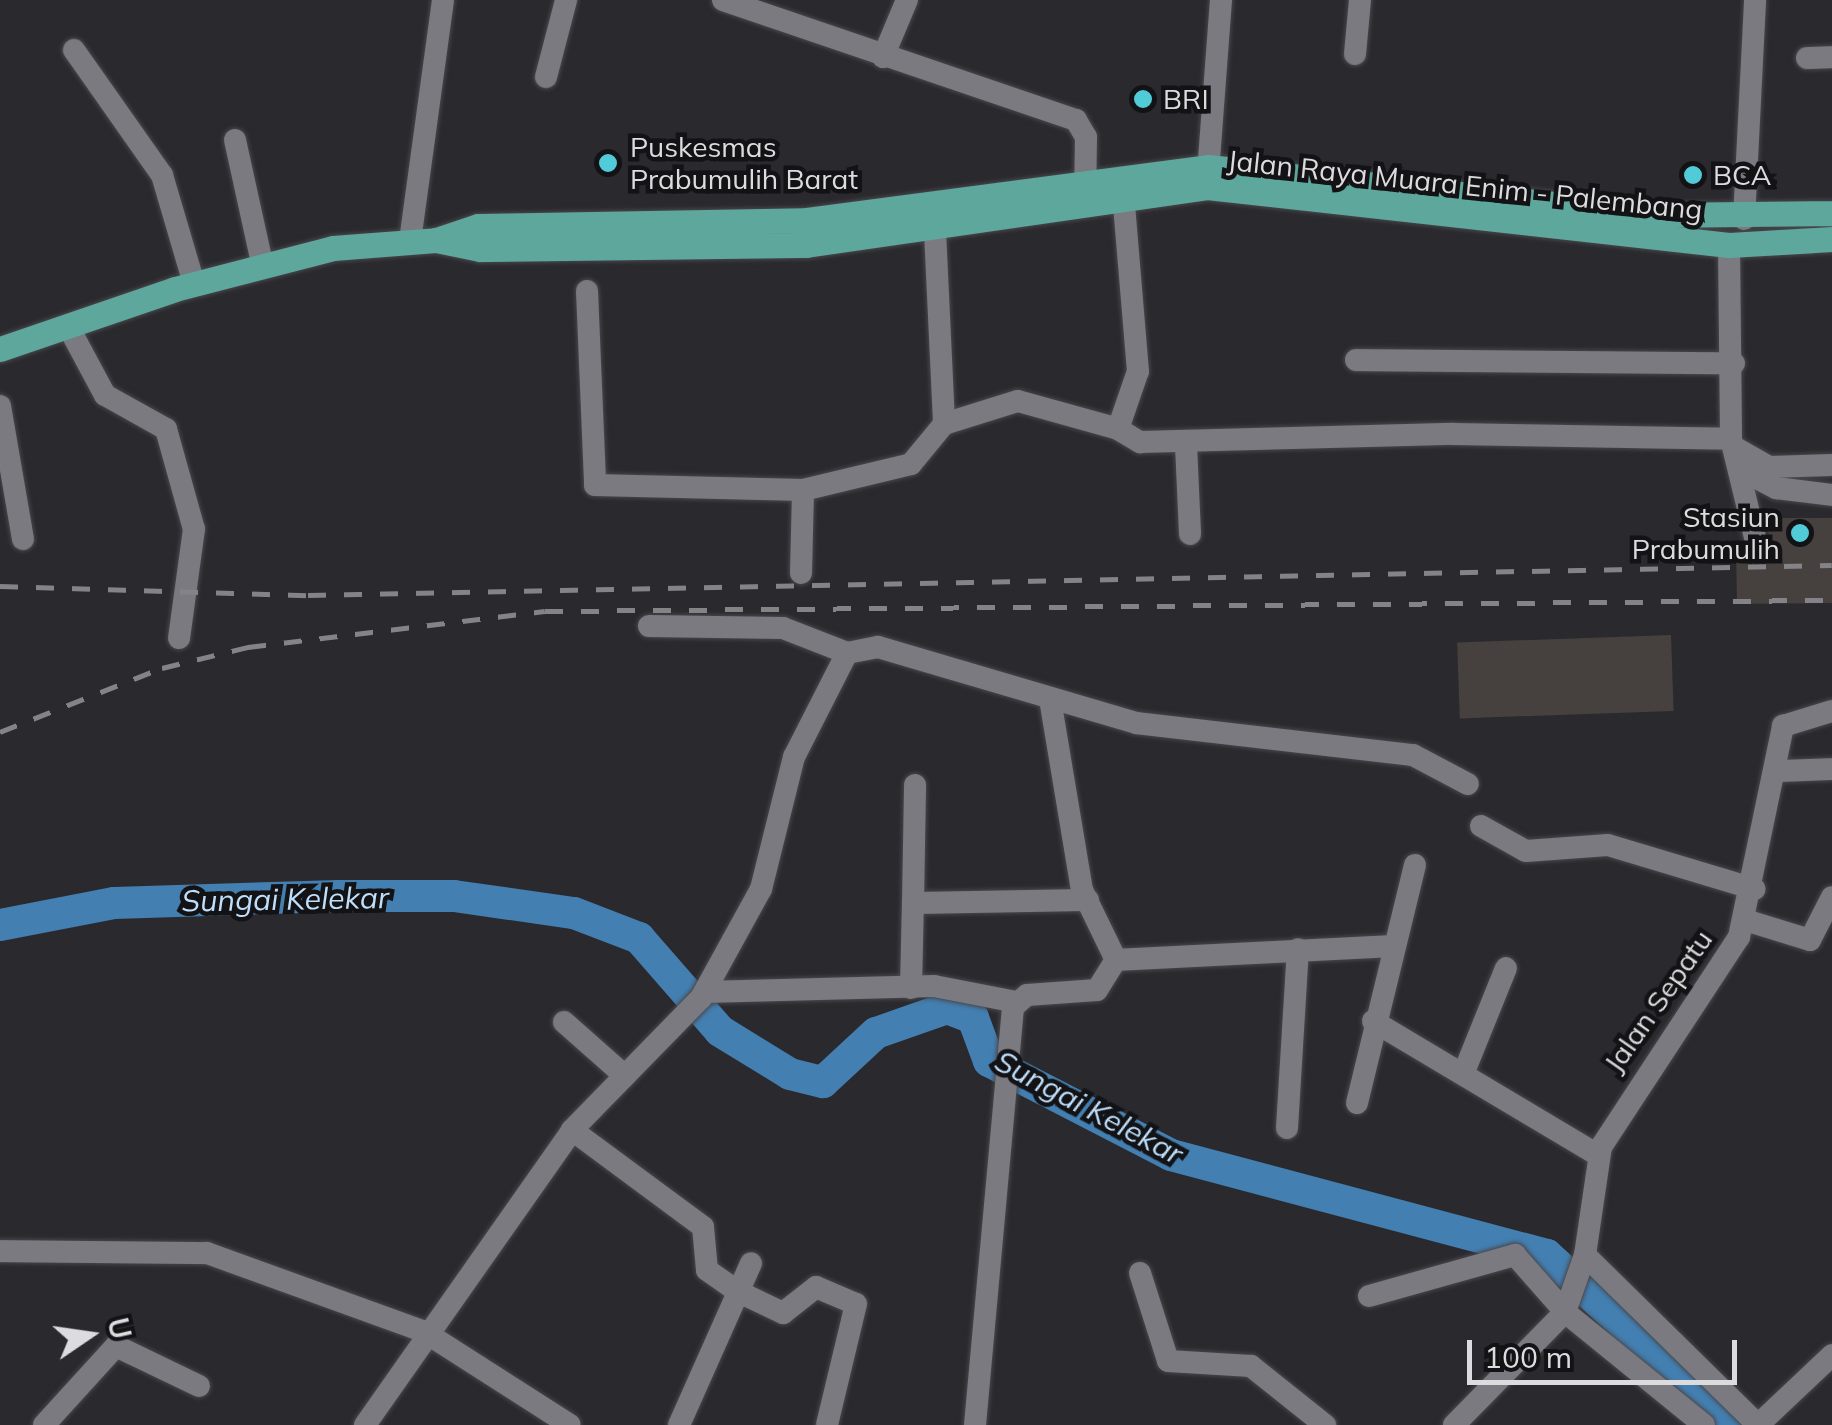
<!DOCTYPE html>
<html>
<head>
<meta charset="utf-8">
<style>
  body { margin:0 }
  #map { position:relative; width:1832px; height:1425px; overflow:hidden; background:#2a292e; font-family:Mulish,sans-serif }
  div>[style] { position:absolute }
  .river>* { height:32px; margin:-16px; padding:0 16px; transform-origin:16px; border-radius:16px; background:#437fb1 }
  .building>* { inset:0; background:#46413e; transform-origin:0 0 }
  .roads { filter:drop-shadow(0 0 2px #47474b) drop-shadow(0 0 2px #47474b) }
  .minor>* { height:22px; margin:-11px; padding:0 11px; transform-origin:11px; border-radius:11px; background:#7b7a80 }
  .major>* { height:25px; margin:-12.5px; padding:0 12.5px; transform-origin:12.5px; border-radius:12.5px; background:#5ea79c }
  .rail>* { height:5px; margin-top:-2.5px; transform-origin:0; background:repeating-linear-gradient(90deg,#848387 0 18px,transparent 0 36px) }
  .dots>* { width:28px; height:28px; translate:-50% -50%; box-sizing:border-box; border:5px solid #131215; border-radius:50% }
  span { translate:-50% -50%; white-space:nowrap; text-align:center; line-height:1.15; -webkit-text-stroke:9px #131215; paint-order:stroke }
  .poi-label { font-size:28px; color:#dcdcdf }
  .left { translate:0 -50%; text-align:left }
  .right { translate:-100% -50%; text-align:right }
  .street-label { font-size:28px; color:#dcdcdf }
  .water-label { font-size:30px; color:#bedefa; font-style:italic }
  .north { position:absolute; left:40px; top:1285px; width:100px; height:100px; -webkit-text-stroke:8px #131215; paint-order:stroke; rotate:77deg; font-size:28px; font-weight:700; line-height:40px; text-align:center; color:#dcdcdf }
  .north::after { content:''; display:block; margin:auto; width:35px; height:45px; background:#dcdcdf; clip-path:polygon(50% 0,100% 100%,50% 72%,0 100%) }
  .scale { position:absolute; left:1467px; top:1340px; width:270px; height:45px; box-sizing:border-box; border:5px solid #dcdcdf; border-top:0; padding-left:12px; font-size:30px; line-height:35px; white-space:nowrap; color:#dcdcdf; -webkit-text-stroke:8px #131215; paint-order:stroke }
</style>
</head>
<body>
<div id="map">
  <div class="river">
    <i style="left:0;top:925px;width:116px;rotate:-10.9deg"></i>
    <i style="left:114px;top:903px;width:225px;rotate:-1.8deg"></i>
    <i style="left:339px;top:896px;width:115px"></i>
    <i style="left:454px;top:896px;width:121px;rotate:8.1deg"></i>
    <i style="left:574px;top:913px;width:70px;rotate:21deg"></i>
    <i style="left:639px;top:938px;width:123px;rotate:48.9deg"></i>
    <i style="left:720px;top:1031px;width:82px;rotate:31.6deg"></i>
    <i style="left:790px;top:1074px;width:34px;rotate:14deg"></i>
    <i style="left:823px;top:1082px;width:72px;rotate:-42.8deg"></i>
    <i style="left:876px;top:1033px;width:75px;rotate:-19.4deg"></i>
    <i style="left:947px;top:1008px;width:28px;rotate:21deg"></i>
    <i style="left:973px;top:1018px;width:46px;rotate:69.6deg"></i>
    <i style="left:989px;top:1061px;width:205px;rotate:27.3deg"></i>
    <i style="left:1171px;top:1155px;width:389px;rotate:14.9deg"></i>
    <i style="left:1547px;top:1255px;width:252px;rotate:42.4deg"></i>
  </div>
  <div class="building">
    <i style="clip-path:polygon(1769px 518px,1832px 518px,1832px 603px,1737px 604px,1736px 548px,1767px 557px)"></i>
    <i style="left:1671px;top:635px;width:76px;height:214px;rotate:88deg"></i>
  </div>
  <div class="roads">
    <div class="minor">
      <i style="left:723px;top:0;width:373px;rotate:18.8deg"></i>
      <i style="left:1076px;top:120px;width:20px;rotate:60deg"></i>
      <i style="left:1086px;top:137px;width:63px;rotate:90.9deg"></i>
      <i style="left:74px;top:50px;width:153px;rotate:54.9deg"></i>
      <i style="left:162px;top:175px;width:114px;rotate:73.6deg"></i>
      <i style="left:1355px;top:54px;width:54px;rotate:-84.7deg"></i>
      <i style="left:883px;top:57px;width:62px;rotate:-67.2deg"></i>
      <i style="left:1807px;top:58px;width:25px;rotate:-2deg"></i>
      <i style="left:546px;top:77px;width:80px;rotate:-75.4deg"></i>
      <i style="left:235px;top:140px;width:126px;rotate:77.6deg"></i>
      <i style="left:1122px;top:181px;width:191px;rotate:85.2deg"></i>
      <i style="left:1138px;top:371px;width:61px;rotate:109deg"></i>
      <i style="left:1118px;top:429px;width:26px;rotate:31deg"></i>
      <i style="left:1140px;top:442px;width:314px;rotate:-1.5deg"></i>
      <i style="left:1454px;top:434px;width:277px;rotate:1deg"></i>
      <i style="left:1207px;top:186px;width:187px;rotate:-85.7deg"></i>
      <i style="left:934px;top:210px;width:214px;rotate:87.3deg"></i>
      <i style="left:1744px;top:219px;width:219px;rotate:-87.1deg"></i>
      <i style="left:410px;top:241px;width:243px;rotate:-82.2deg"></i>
      <i style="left:1729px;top:245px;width:194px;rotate:89.4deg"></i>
      <i style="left:1731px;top:439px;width:110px;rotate:76.3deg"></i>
      <i style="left:587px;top:291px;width:194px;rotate:87.6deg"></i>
      <i style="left:595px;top:485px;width:208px;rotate:1.4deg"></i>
      <i style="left:69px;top:328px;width:76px;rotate:61.8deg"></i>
      <i style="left:105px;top:395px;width:70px;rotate:29.1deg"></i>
      <i style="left:166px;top:429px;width:104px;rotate:74.4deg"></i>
      <i style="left:194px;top:529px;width:110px;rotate:97.8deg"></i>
      <i style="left:1356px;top:360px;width:378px;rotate:0.5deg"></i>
      <i style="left:0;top:406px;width:135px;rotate:80.2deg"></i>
      <i style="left:1186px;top:445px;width:89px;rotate:87.4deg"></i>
      <i style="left:1734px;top:447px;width:40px;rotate:29.7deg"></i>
      <i style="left:1769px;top:467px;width:63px;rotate:-1.8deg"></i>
      <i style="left:1739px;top:469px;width:42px;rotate:27.2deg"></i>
      <i style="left:1776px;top:488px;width:56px;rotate:7.1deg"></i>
      <i style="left:801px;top:573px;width:83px;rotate:-88.6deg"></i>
      <i style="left:803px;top:490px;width:111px;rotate:-13.5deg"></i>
      <i style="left:911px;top:464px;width:52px;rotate:-50.5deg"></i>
      <i style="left:944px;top:424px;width:77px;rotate:-17.3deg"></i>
      <i style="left:1018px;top:401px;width:104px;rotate:15.6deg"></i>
      <i style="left:649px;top:626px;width:134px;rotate:0.9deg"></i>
      <i style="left:783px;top:628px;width:69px;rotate:21.3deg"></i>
      <i style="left:1050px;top:699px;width:194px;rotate:80.5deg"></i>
      <i style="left:1082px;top:890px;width:78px;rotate:64.1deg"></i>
      <i style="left:1116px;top:960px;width:272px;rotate:-2.9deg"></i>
      <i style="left:1778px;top:771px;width:54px;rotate:-2.1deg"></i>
      <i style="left:1481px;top:826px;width:51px;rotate:29.1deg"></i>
      <i style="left:1526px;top:851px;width:82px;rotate:-4.2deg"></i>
      <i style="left:1608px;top:845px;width:153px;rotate:16.7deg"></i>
      <i style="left:913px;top:903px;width:118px;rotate:-89deg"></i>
      <i style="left:1745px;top:920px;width:68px;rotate:17.1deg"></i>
      <i style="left:1810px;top:940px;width:48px;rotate:-62.9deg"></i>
      <i style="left:911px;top:988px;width:85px;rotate:-88.7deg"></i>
      <i style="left:913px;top:903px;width:175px;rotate:-1deg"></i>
      <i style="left:705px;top:992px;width:229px;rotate:-1.5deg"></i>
      <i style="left:934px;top:986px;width:84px;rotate:11deg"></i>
      <i style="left:1373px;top:1021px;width:262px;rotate:30.8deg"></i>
      <i style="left:564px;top:1022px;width:81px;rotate:41.5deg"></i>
      <i style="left:1464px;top:1072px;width:112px;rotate:-68deg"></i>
      <i style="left:1357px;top:1103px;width:245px;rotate:-76.3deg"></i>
      <i style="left:1287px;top:1128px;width:179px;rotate:-86.5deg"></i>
      <i style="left:572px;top:1130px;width:163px;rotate:36.5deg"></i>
      <i style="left:703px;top:1227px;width:43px;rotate:84.7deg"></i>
      <i style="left:707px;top:1270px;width:39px;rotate:35deg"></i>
      <i style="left:739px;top:1292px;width:49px;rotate:25.5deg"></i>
      <i style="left:783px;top:1313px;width:42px;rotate:-38.2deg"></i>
      <i style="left:816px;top:1287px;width:43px;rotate:23deg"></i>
      <i style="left:856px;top:1304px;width:124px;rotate:103.5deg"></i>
      <i style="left:0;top:1251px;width:207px;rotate:0.6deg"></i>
      <i style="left:207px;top:1253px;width:230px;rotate:19.9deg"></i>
      <i style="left:423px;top:1331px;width:174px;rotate:32.6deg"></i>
      <i style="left:1585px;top:1255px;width:243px;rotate:44.5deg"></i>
      <i style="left:1140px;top:1273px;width:92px;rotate:72.3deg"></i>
      <i style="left:1168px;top:1361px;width:83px;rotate:3.4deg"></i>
      <i style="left:1251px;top:1366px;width:95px;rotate:38.6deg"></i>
      <i style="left:1369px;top:1296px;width:152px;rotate:-15.7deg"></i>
      <i style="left:1515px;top:1255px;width:76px;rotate:48.7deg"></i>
      <i style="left:1565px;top:1312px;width:179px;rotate:39.1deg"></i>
      <i style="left:44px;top:1425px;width:107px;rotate:-47.7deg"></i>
      <i style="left:116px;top:1346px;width:92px;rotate:25.7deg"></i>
      <i style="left:365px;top:1425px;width:360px;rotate:-54.9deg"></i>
      <i style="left:572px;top:1130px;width:185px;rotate:-45.7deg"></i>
      <i style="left:701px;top:998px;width:124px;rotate:-61.2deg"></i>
      <i style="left:761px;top:889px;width:136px;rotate:-76deg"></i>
      <i style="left:794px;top:757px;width:117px;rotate:-63deg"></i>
      <i style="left:847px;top:653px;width:32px;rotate:-11deg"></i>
      <i style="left:878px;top:647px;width:269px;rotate:16.4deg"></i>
      <i style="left:1136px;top:723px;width:279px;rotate:6.6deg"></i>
      <i style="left:1413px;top:755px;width:62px;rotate:27.8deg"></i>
      <i style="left:679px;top:1425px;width:177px;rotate:-66deg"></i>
      <i style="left:975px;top:1425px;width:420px;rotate:-84.8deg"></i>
      <i style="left:1013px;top:1007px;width:18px;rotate:-41deg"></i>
      <i style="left:1027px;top:995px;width:70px;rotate:-4.1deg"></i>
      <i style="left:1097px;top:990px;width:36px;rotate:-58deg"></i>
      <i style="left:1454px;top:1425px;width:158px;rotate:-45.5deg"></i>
      <i style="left:1565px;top:1312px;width:60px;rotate:-70.7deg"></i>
      <i style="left:1585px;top:1255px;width:109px;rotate:-81.6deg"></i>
      <i style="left:1601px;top:1147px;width:251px;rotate:-56.7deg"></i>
      <i style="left:1739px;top:937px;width:216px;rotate:-78.2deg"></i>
      <i style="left:1783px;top:726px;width:51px;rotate:-17deg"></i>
      <i style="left:1758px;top:1425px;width:102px;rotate:-43.4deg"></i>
    </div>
    <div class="major">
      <i style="left:436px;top:240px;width:44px;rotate:-18.4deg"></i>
      <i style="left:478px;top:226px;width:329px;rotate:-1deg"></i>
      <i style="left:807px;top:220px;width:404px;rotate:-7.5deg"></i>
      <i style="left:1208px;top:167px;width:449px;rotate:6.1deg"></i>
      <i style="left:1654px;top:215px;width:178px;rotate:-0.6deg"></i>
      <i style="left:0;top:349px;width:185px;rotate:-18.9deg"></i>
      <i style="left:175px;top:289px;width:163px;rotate:-14.5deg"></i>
      <i style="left:333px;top:248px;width:103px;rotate:-4.4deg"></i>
      <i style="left:436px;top:240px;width:45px;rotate:11.6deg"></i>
      <i style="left:480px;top:249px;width:326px;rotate:-0.7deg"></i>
      <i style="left:806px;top:245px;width:405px;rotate:-8.2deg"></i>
      <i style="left:1207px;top:187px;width:525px;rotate:6.34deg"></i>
      <i style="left:1729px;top:245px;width:103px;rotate:-3.3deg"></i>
    </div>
  </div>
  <div class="rail">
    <i style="left:0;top:586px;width:308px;rotate:1.7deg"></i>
    <i style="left:308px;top:595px;width:1524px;rotate:-1.13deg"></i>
    <i style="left:0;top:732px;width:174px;rotate:-21.6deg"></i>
    <i style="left:162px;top:668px;width:89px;rotate:-13.7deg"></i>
    <i style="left:248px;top:647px;width:299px;rotate:-6.9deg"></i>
    <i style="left:545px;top:611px;width:1287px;rotate:-0.49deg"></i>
  </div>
  <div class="dots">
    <i style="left:1143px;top:99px;background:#52cbd8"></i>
    <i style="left:608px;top:163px;background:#52cbd8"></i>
    <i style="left:1693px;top:175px;background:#52cbd8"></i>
    <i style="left:1800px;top:533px;background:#52cbd8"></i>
  </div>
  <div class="poi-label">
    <span class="left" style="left:1163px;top:99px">BRI</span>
    <span class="left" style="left:630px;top:163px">Puskesmas<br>Prabumulih Barat</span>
    <span class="left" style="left:1713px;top:175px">BCA</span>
    <span class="right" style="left:1780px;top:533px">Stasiun<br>Prabumulih</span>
  </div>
  <div class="street-label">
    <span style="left:1465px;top:185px;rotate:6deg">Jalan Raya Muara Enim - Palembang</span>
    <span style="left:1658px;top:1001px;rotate:-55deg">Jalan Sepatu</span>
  </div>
  <div class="water-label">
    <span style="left:285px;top:899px;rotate:-1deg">Sungai Kelekar</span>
    <span style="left:1089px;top:1107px;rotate:28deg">Sungai Kelekar</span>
  </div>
  <div class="north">U</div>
  <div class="scale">100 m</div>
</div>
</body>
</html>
